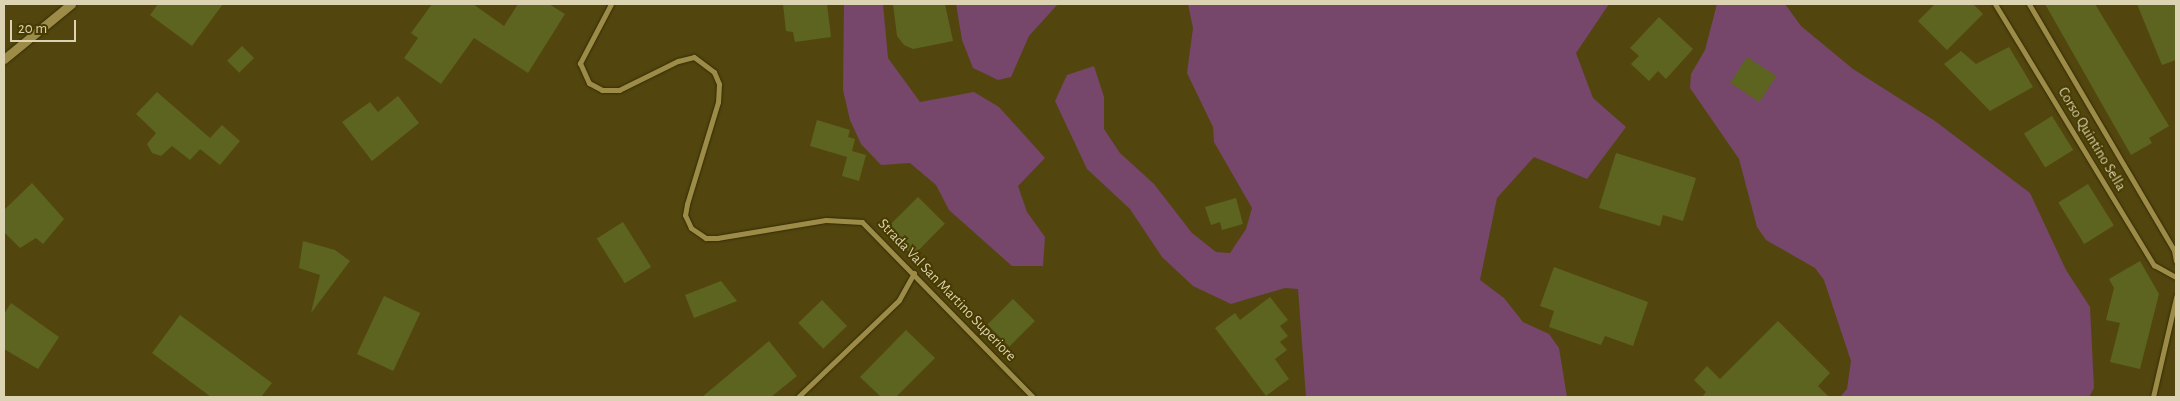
<!DOCTYPE html>
<html>
<head>
<meta charset="utf-8">
<style>
  body { margin:0 }
  #map { position:relative; width:2180px; height:401px; overflow:hidden; background:#52460e; font-family:"Alegreya Sans",sans-serif }
  div>[style] { position:absolute }
  .green>* { inset:0; background:#76466b }
  .building>* { inset:0; background:#5c6420; transform-origin:0 0 }
  .roads { filter:drop-shadow(0 0 1px #352c06) drop-shadow(0 0 1px #352c06) }
  .minor>* { height:5px; margin:-2.5px; padding:0 2.5px; transform-origin:2.5px; border-radius:2.5px; background:#9d8c47 }
  .tertiary>* { height:9px; margin:-4.5px; padding:0 4.5px; transform-origin:4.5px; border-radius:4.5px; background:#9d8c47 }
  span { translate:-50% -50%; white-space:nowrap; text-align:center; line-height:1.15; -webkit-text-stroke:4px #473b00; paint-order:stroke }
  .street-label { font-size:15px; color:#dbd3b1 }
  .frame { position:absolute; inset:0; border:5px solid #dbd3b1; pointer-events:none }
  .scale { position:absolute; left:10px; top:20px; width:66px; height:22px; box-sizing:border-box; border:2px solid #dbd3b1; border-top:0; padding-left:6px; font-size:15px; line-height:18px; white-space:nowrap; color:#dbd3b1; -webkit-text-stroke:4px #473b00; paint-order:stroke }
</style>
</head>
<body>
<div id="map">
  <div class="green">
    <i style="clip-path:polygon(844px 4px,883px 4px,888px 58px,920px 102px,974px 92px,999px 107px,1045px 158px,1018px 186px,1027px 212px,1045px 237px,1043px 266px,1012px 266px,949px 210px,936px 185px,910px 163px,881px 165px,861px 144px,850px 120px,843px 90px)"></i>
    <i style="clip-path:polygon(956px 4px,1058px 4px,1029px 36px,1011px 77px,998px 80px,973px 68px,962px 40px)"></i>
    <i style="clip-path:polygon(1188px 4px,1609px 4px,1576px 53px,1593px 98px,1626px 127px,1587px 179px,1534px 157px,1497px 198px,1480px 280px,1504px 298px,1523px 322px,1549px 334px,1559px 348px,1567px 397px,1306px 397px,1298px 289px,1285px 288px,1231px 304px,1193px 286px,1162px 257px,1130px 209px,1087px 169px,1055px 101px,1067px 75px,1094px 66px,1104px 97px,1104px 129px,1120px 153px,1154px 184px,1192px 233px,1216px 252px,1230px 253px,1246px 229px,1252px 208px,1214px 142px,1213px 127px,1187px 73px,1193px 28px)"></i>
    <i style="clip-path:polygon(1717px 4px,1785px 4px,1801px 26px,1853px 69px,1935px 121px,2030px 193px,2066px 270px,2090px 307px,2094px 388px,2089px 397px,1840px 397px,1847px 389px,1851px 361px,1824px 280px,1815px 268px,1766px 240px,1757px 227px,1739px 159px,1690px 88px,1691px 74px,1705px 50px)"></i>
  </div>
  <div class="building">
    <i style="clip-path:polygon(158px 4px,223px 4px,192px 46px,150px 15px)"></i>
    <i style="clip-path:polygon(432px 4px,473px 4px,504px 26px,518px 4px,549px 4px,565px 14px,528px 73px,474px 38px,441px 84px,404px 58px,418px 38px,411px 33px)"></i>
    <i style="clip-path:polygon(783px 4px,827px 4px,831px 37px,795px 42px,793px 32px,786px 31px)"></i>
    <i style="clip-path:polygon(893px 4px,945px 4px,953px 41px,913px 49px,904px 45px,897px 36px)"></i>
    <i style="clip-path:polygon(1935px 4px,1973px 4px,1983px 14px,1947px 50px,1918px 21px)"></i>
    <i style="clip-path:polygon(2045px 4px,2095px 4px,2169px 126px,2149px 138px,2152px 143px,2131px 155px)"></i>
    <i style="clip-path:polygon(2137px 4px,2176px 4px,2176px 60px,2162px 65px)"></i>
    <i style="clip-path:polygon(1659px 17px,1693px 49px,1666px 79px,1658px 71px,1649px 81px,1631px 64px,1639px 56px,1630px 48px)"></i>
    <i style="left:242px;top:46px;width:17px;height:21px;rotate:45deg"></i>
    <i style="clip-path:polygon(2009px 47px,2033px 87px,1990px 111px,1944px 64px,1961px 51px,1976px 64px)"></i>
    <i style="left:1747px;top:57px;width:35px;height:31px;rotate:33deg"></i>
    <i style="clip-path:polygon(157px 92px,210px 138px,222px 125px,240px 141px,220px 165px,200px 149px,204px 145px,190px 160px,172px 146px,161px 156px,152px 153px,147px 144px,156px 133px,136px 114px)"></i>
    <i style="clip-path:polygon(398px 96px,419px 123px,372px 161px,342px 122px,370px 102px,378px 112px)"></i>
    <i style="left:2052px;top:116px;width:40px;height:33px;rotate:58deg"></i>
    <i style="clip-path:polygon(817px 120px,850px 130px,848px 137px,855px 139px,852px 151px,866px 155px,859px 181px,842px 176px,847px 157px,810px 146px)"></i>
    <i style="clip-path:polygon(1616px 153px,1696px 178px,1683px 221px,1663px 215px,1660px 226px,1599px 208px)"></i>
    <i style="clip-path:polygon(32px 183px,64px 219px,43px 244px,36px 238px,20px 248px,4px 232px,4px 210px)"></i>
    <i style="left:2088px;top:184px;width:49px;height:35px;rotate:58deg"></i>
    <i style="left:918px;top:197px;width:38px;height:45px;rotate:45deg"></i>
    <i style="clip-path:polygon(1236px 198px,1243px 224px,1222px 230px,1220px 222px,1211px 225px,1205px 207px)"></i>
    <i style="left:623px;top:222px;width:53px;height:31px;rotate:58deg"></i>
    <i style="clip-path:polygon(303px 241px,335px 250px,350px 261px,311px 313px,320px 275px,299px 268px)"></i>
    <i style="clip-path:polygon(2140px 261px,2159px 294px,2140px 369px,2110px 362px,2120px 323px,2106px 320px,2114px 288px,2109px 279px)"></i>
    <i style="clip-path:polygon(1554px 267px,1648px 302px,1633px 346px,1605px 336px,1601px 345px,1549px 327px,1554px 311px,1540px 306px)"></i>
    <i style="clip-path:polygon(721px 281px,737px 301px,694px 318px,685px 295px)"></i>
    <i style="left:384px;top:296px;width:40px;height:64px;rotate:25deg"></i>
    <i style="clip-path:polygon(1270px 297px,1288px 320px,1280px 326px,1288px 336px,1280px 342px,1287px 350px,1275px 359px,1289px 379px,1266px 396px,1215px 328px,1235px 313px,1240px 320px)"></i>
    <i style="left:1013px;top:299px;width:31px;height:36px;rotate:45deg"></i>
    <i style="left:822px;top:300px;width:36px;height:33px;rotate:46deg"></i>
    <i style="clip-path:polygon(11px 303px,59px 337px,38px 369px,4px 349px,4px 314px)"></i>
    <i style="clip-path:polygon(180px 315px,272px 383px,261px 397px,211px 397px,152px 353px)"></i>
    <i style="clip-path:polygon(1778px 321px,1830px 373px,1818px 386px,1829px 397px,1702px 397px,1706px 392px,1694px 380px,1707px 366px,1720px 379px)"></i>
    <i style="clip-path:polygon(906px 330px,935px 358px,896px 397px,881px 397px,860px 377px)"></i>
    <i style="clip-path:polygon(769px 341px,797px 376px,771px 397px,702px 397px)"></i>
  </div>
  <div class="roads">
    <div class="minor">
      <i style="left:611px;top:4px;width:67px;rotate:117.7deg"></i>
      <i style="left:580px;top:63px;width:22px;rotate:66deg"></i>
      <i style="left:589px;top:83px;width:15px;rotate:28deg"></i>
      <i style="left:602px;top:90px;width:17px"></i>
      <i style="left:619px;top:90px;width:66px;rotate:-26.2deg"></i>
      <i style="left:678px;top:61px;width:16px;rotate:-14deg"></i>
      <i style="left:694px;top:57px;width:25px;rotate:37deg"></i>
      <i style="left:714px;top:72px;width:13px;rotate:67deg"></i>
      <i style="left:719px;top:84px;width:18px;rotate:93deg"></i>
      <i style="left:718px;top:102px;width:107px;rotate:106.9deg"></i>
      <i style="left:687px;top:204px;width:11px;rotate:100deg"></i>
      <i style="left:685px;top:215px;width:14px;rotate:65deg"></i>
      <i style="left:691px;top:228px;width:18px;rotate:34deg"></i>
      <i style="left:706px;top:238px;width:11px"></i>
      <i style="left:717px;top:238px;width:110px;rotate:-9.4deg"></i>
      <i style="left:826px;top:220px;width:36px;rotate:3deg"></i>
      <i style="left:862px;top:222px;width:245px;rotate:45.7deg"></i>
      <i style="left:1995px;top:4px;width:306px;rotate:58.7deg"></i>
      <i style="left:2154px;top:265px;width:25px;rotate:29deg"></i>
      <i style="left:2029px;top:4px;width:286px;rotate:59.5deg"></i>
      <i style="left:2174px;top:250px;width:11px;rotate:80deg"></i>
      <i style="left:798px;top:397px;width:140px;rotate:-43.8deg"></i>
      <i style="left:899px;top:300px;width:31px;rotate:-61deg"></i>
      <i style="left:2153px;top:397px;width:103px;rotate:-77deg"></i>
    </div>
    <div class="tertiary">
      <i style="left:4px;top:59px;width:87px;rotate:-39.4deg"></i>
    </div>
  </div>
  <div class="street-label">
    <span style="left:2092px;top:139px;rotate:59deg">Corso Quintino Sella</span>
    <span style="left:947px;top:290px;rotate:46deg">Strada Val San Martino Superiore</span>
  </div>
  <div class="frame"></div>
  <div class="scale">20 m</div>
</div>
</body>
</html>
